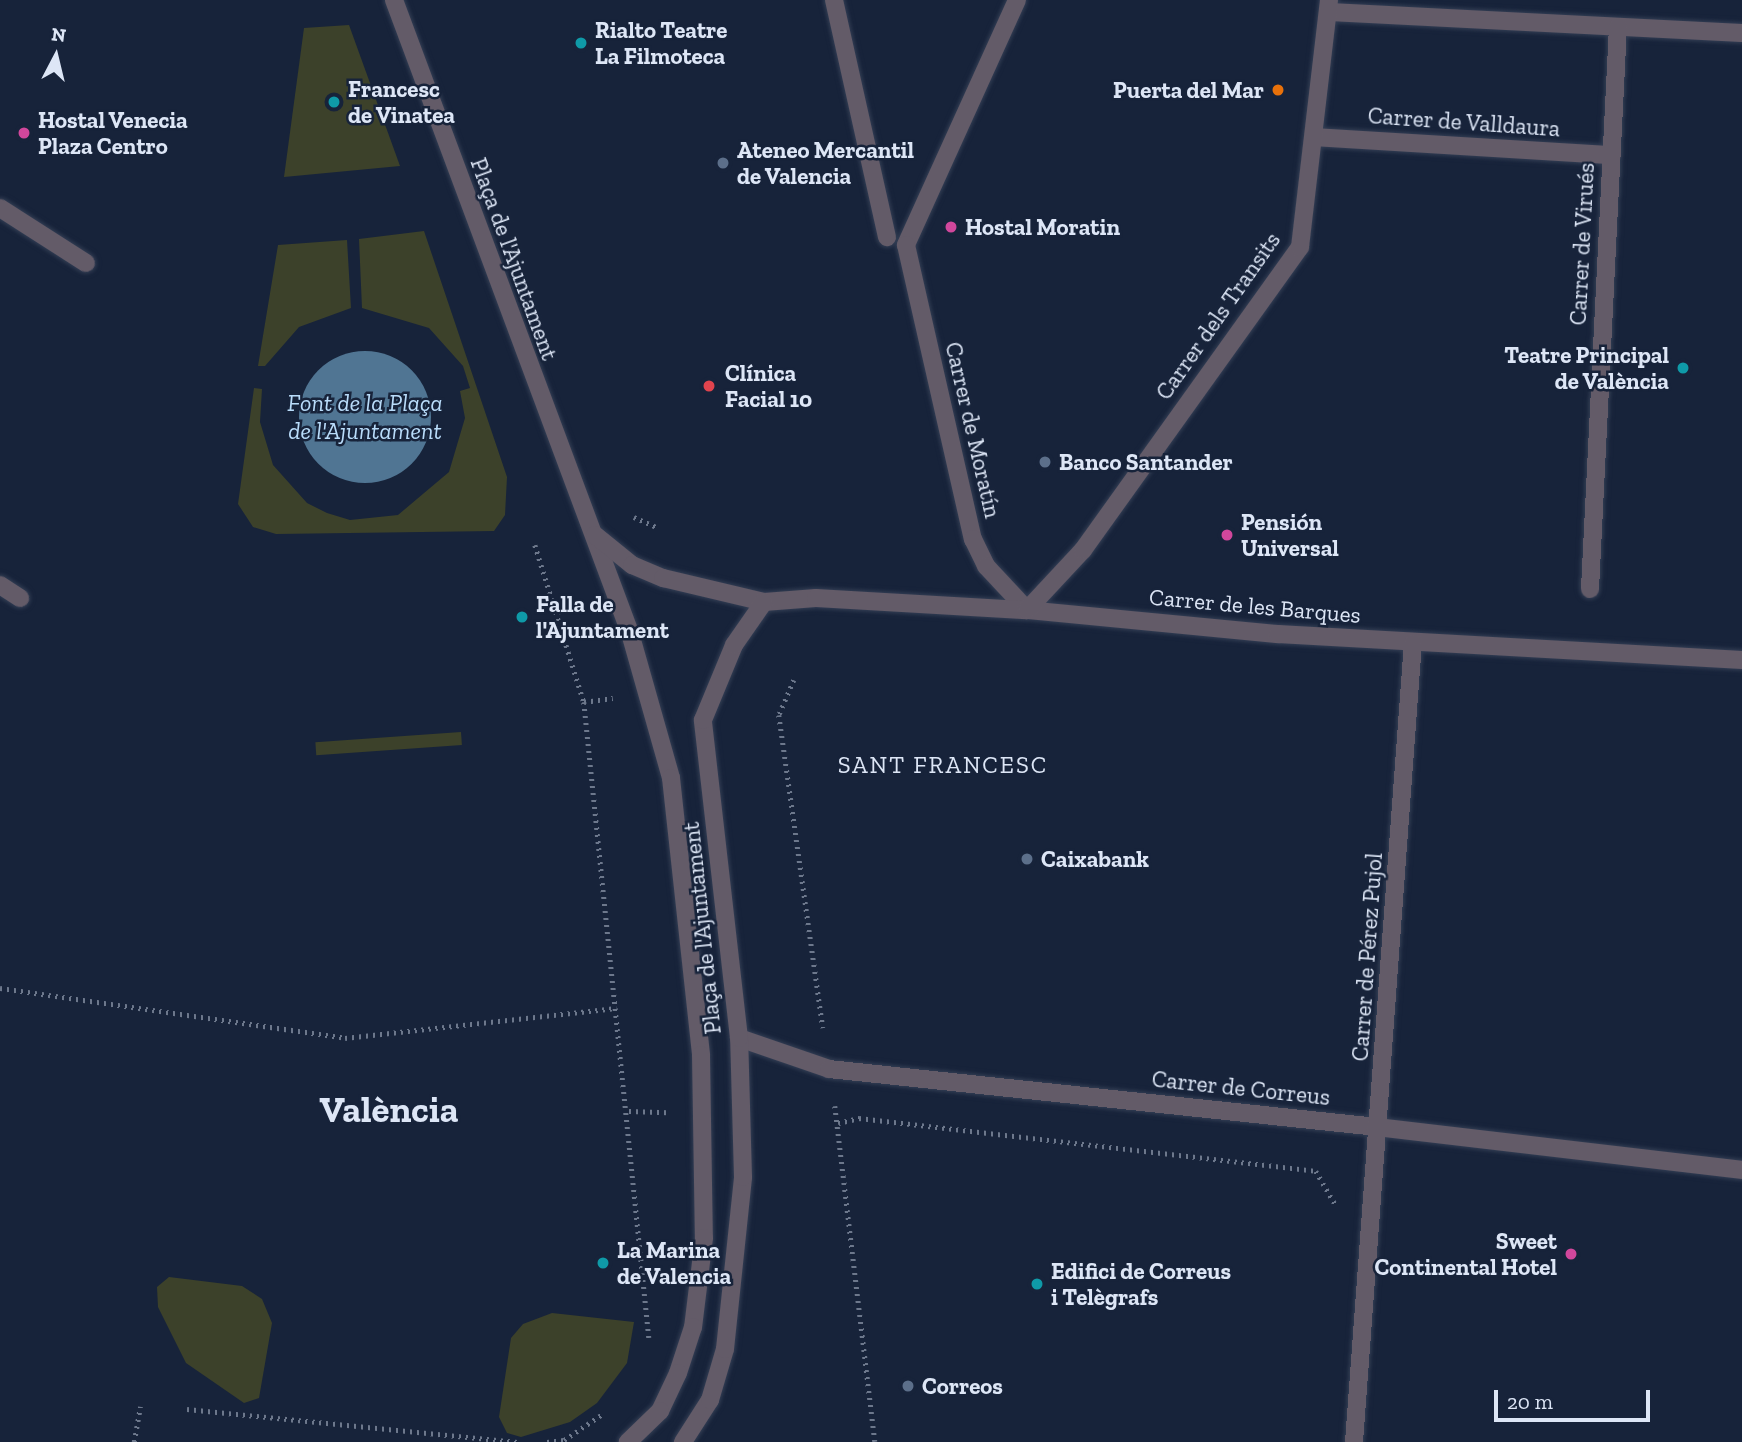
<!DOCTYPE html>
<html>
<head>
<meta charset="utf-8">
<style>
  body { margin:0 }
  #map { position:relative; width:1742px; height:1442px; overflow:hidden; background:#17233a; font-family:"Zilla Slab",serif }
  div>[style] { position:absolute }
  .green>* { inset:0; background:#3c412a; transform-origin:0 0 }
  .water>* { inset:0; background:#507593 }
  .round { border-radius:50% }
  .path>* { height:4.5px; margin-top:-2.25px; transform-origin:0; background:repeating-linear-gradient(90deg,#6d788c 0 2px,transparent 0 7px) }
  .roads { filter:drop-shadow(0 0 2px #333e54) drop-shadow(0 0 2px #333e54) }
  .pedestrian>* { height:18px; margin:-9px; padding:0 9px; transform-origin:9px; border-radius:9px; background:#635b68 }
  .minor>* { height:18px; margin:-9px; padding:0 9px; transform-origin:9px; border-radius:9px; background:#635b68 }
  .dots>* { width:19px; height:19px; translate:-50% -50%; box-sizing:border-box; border:4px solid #17233a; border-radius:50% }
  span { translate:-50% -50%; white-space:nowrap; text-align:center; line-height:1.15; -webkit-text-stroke:5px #17233a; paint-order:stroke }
  .poi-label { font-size:23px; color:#dde6f6; font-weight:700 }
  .left { translate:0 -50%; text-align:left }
  .right { translate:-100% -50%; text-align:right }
  .street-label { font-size:23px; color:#dde6f6 }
  .water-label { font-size:24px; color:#b9dcfa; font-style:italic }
  .neighbourhood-label { font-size:24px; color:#dde6f6; letter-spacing:2px }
  .town-label { font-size:37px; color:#dde6f6; font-weight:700 }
  .north { position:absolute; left:21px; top:21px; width:70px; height:70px; -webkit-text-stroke:5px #17233a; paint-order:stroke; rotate:7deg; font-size:19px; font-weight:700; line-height:28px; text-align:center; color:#dde6f6 }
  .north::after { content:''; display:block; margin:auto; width:24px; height:32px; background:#dde6f6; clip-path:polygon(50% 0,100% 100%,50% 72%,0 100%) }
  .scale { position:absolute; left:1494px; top:1390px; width:156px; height:32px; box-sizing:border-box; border:4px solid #dde6f6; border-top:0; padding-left:9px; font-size:21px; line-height:24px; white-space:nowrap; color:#dde6f6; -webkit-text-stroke:5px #17233a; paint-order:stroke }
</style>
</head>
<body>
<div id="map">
  <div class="green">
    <i style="clip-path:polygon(349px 25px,400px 166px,284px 177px,304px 28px)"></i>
    <i style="clip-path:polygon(424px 231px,507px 477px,505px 515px,494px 531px,276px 534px,253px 527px,238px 504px,254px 388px,262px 389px,260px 422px,273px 465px,307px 503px,327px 513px,350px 520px,398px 515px,449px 472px,465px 418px,460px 391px,470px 388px,463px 366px,429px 328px,362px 308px,359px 239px)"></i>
    <i style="clip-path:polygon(347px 240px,351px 308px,299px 327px,265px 366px,258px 366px,278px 245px)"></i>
    <i style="left:461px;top:732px;width:13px;height:146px;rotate:86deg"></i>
    <i style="clip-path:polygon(169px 1277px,242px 1286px,262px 1299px,272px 1323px,259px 1398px,244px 1403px,186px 1363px,158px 1307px,157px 1287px)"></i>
    <i style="clip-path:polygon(552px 1313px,634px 1322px,627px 1363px,597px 1403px,570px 1422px,521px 1437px,507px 1433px,499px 1417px,511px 1338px,523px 1324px)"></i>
  </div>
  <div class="water">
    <i class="round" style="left:299px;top:351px;width:132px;height:132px"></i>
  </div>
  <div class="path">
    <i style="left:634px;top:517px;width:27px;rotate:24deg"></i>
    <i style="left:535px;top:545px;width:164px;rotate:72.7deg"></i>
    <i style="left:584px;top:702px;width:639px;rotate:84.16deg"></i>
    <i style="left:558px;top:612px;width:24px;rotate:-22deg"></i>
    <i style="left:794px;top:680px;width:38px;rotate:113deg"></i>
    <i style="left:779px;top:715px;width:316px;rotate:82deg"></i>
    <i style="left:584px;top:702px;width:29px;rotate:-8deg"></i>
    <i style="left:0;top:988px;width:349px;rotate:8.2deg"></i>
    <i style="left:345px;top:1038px;width:273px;rotate:-6.3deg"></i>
    <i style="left:835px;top:1106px;width:338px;rotate:83.2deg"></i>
    <i style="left:629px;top:1111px;width:38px;rotate:2deg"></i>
    <i style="left:838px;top:1123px;width:22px;rotate:-13deg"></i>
    <i style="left:859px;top:1118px;width:460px;rotate:6.6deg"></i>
    <i style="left:1316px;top:1171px;width:38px;rotate:60deg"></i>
    <i style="left:187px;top:1409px;width:332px;rotate:5.7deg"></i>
    <i style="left:134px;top:1442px;width:36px;rotate:-80deg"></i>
    <i style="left:547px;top:1442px;width:17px;rotate:-7deg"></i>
    <i style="left:564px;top:1440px;width:45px;rotate:-34deg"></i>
  </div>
  <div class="roads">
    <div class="pedestrian">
      <i style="left:834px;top:0;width:243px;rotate:77.4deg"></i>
      <i style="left:1329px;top:12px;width:414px;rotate:2.9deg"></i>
      <i style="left:1314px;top:137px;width:298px;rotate:3.5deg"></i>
      <i style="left:0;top:208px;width:102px;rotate:32.6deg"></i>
      <i style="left:0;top:585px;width:24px;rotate:33deg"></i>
      <i style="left:1590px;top:589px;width:563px;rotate:-87.15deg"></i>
      <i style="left:739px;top:1038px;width:95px;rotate:19deg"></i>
      <i style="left:829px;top:1069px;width:551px;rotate:6.04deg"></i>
    </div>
    <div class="minor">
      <i style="left:394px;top:0;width:676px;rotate:69.55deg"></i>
      <i style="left:630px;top:633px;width:151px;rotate:74.2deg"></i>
      <i style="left:671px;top:778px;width:279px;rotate:83.8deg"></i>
      <i style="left:701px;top:1055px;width:183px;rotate:89.1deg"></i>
      <i style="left:704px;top:1238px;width:90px;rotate:97deg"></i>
      <i style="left:693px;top:1327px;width:48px;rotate:108.1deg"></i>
      <i style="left:678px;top:1373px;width:42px;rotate:115.3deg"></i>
      <i style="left:660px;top:1411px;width:45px;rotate:135.9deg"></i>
      <i style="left:1017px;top:0;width:269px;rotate:114.4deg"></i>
      <i style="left:906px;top:245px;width:302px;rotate:77.2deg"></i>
      <i style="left:973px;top:539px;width:30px;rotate:64deg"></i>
      <i style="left:986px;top:566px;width:60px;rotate:47deg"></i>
      <i style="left:595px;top:535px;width:48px;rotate:39deg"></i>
      <i style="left:632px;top:565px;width:34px;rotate:23deg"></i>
      <i style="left:663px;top:578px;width:104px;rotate:13.4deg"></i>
      <i style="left:764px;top:602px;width:52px;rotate:-4.4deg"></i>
      <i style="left:816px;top:598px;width:211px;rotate:3.3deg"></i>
      <i style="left:1027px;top:610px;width:252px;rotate:5.5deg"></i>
      <i style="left:1278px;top:634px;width:465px;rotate:3.2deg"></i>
      <i style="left:1027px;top:610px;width:82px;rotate:-47deg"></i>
      <i style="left:1083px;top:550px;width:373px;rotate:-54.4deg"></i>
      <i style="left:1300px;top:247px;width:249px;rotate:-83.3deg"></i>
      <i style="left:1377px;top:1127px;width:368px;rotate:6.7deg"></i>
      <i style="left:683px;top:1442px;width:50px;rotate:-57.3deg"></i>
      <i style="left:710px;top:1400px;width:53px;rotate:-73.6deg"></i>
      <i style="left:725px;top:1349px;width:173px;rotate:-84deg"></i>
      <i style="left:743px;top:1177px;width:139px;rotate:-91.6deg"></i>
      <i style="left:739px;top:1038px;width:320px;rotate:-96.5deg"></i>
      <i style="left:703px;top:720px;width:81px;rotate:-67.5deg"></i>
      <i style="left:734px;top:645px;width:52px;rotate:-55.1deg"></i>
      <i style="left:1354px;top:1442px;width:801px;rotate:-85.78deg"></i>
    </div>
  </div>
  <div class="dots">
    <i style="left:581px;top:43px;background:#0f9aa8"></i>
    <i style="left:1278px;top:90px;background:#e8710a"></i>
    <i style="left:334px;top:102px;background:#0f9aa8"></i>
    <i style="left:24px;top:133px;background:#d1479c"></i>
    <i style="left:723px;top:163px;background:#5c6f8a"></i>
    <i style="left:951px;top:227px;background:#d1479c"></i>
    <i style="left:1683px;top:368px;background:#0f9aa8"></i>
    <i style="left:709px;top:386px;background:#e0444e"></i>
    <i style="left:1045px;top:462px;background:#5c6f8a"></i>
    <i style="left:1227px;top:535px;background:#d1479c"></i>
    <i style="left:522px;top:617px;background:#0f9aa8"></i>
    <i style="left:1027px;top:859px;background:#5c6f8a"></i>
    <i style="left:1571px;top:1254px;background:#d1479c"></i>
    <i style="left:603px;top:1263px;background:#0f9aa8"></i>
    <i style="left:1037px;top:1284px;background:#0f9aa8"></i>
    <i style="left:908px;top:1386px;background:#5c6f8a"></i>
  </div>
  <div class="poi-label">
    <span class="left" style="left:595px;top:43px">Rialto Teatre<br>La Filmoteca</span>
    <span class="left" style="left:348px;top:102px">Francesc<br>de Vinatea</span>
    <span class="right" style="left:1264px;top:90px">Puerta del Mar</span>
    <span class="left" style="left:38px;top:133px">Hostal Venecia<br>Plaza Centro</span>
    <span class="left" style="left:737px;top:163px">Ateneo Mercantil<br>de Valencia</span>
    <span class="left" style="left:965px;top:227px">Hostal Moratin</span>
    <span class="right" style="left:1669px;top:368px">Teatre Principal<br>de València</span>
    <span class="left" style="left:725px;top:386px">Clínica<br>Facial 10</span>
    <span class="left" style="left:1059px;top:462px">Banco Santander</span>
    <span class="left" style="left:1241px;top:535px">Pensión<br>Universal</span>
    <span class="left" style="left:536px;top:617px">Falla de<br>l'Ajuntament</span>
    <span class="left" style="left:1041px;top:859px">Caixabank</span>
    <span class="right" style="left:1557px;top:1254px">Sweet<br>Continental Hotel</span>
    <span class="left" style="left:617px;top:1263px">La Marina<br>de Valencia</span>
    <span class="left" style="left:1051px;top:1284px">Edifici de Correus<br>i Telègrafs</span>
    <span class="left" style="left:922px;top:1386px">Correos</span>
  </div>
  <div class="street-label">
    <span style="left:1464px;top:122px;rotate:4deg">Carrer de Valldaura</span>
    <span style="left:1582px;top:244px;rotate:-87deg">Carrer de Virués</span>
    <span style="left:514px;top:259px;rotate:70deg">Plaça de l'Ajuntament</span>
    <span style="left:1218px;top:316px;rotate:-55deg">Carrer dels Transits</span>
    <span style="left:973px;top:430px;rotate:77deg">Carrer de Moratín</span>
    <span style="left:1255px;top:606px;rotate:5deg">Carrer de les Barques</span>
    <span style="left:702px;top:928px;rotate:-96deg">Plaça de l'Ajuntament</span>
    <span style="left:1367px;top:957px;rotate:-86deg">Carrer de Pérez Pujol</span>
    <span style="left:1241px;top:1088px;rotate:6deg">Carrer de Correus</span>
  </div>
  <div class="water-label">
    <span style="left:365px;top:417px">Font de la Plaça<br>de l'Ajuntament</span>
  </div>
  <div class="neighbourhood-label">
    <span style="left:943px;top:765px">SANT FRANCESC</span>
  </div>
  <div class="town-label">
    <span style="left:389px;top:1109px">València</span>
  </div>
  <div class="north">N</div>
  <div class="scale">20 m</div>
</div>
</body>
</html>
